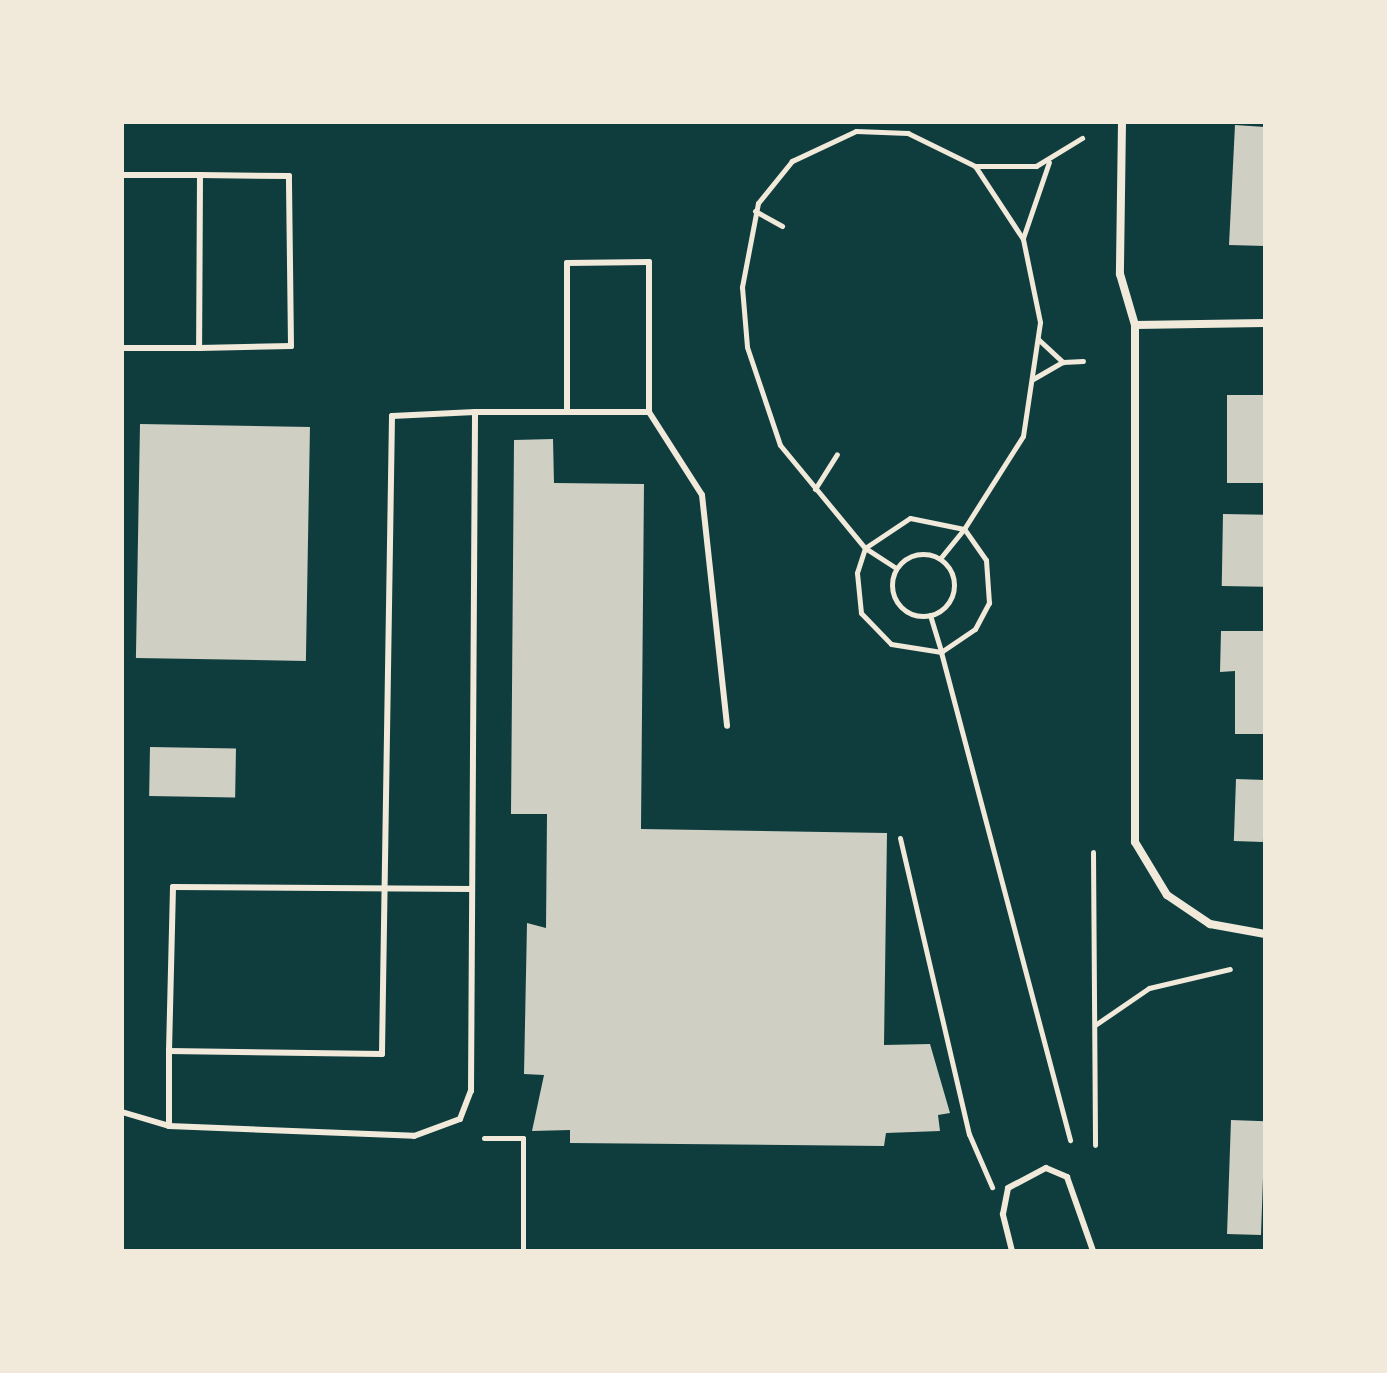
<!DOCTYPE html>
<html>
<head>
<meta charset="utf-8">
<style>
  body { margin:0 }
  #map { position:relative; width:1387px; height:1373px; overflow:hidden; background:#0f3d3e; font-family:Karla,sans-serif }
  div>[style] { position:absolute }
  .building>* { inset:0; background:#cfcfc3; transform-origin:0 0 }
  .path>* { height:5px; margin:-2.5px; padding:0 2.5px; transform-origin:2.5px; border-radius:2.5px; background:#f1e9da }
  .path>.ring { margin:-2.5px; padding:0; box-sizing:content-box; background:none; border:5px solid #f1e9da; border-radius:50% }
  .service>* { height:6px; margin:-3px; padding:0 3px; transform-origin:3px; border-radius:3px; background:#f1e9da }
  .minor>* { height:8px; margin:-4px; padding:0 4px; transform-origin:4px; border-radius:4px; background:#f1e9da }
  span { translate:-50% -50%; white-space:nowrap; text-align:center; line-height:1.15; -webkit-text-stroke:6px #f1e9da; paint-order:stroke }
  .frame { position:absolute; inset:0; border:124px solid #f1e9da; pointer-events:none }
</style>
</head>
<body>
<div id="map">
  <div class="building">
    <i style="clip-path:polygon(1235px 125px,1265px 127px,1265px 246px,1229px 245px)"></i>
    <i style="left:1227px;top:395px;width:38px;height:88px"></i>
    <i style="left:140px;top:424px;width:170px;height:234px;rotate:1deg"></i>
    <i style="clip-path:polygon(553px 439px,554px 483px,644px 484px,641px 829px,887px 833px,884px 1045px,930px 1044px,950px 1113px,938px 1115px,940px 1131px,886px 1133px,884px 1146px,570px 1143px,570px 1130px,532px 1131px,544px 1075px,524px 1074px,527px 923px,546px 928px,547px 814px,511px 814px,514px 440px)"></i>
    <i style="left:1223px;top:514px;width:42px;height:72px;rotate:1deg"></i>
    <i style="clip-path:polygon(1221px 631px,1265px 631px,1265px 734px,1235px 734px,1235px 671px,1220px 672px)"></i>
    <i style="left:150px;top:747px;width:86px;height:49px;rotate:1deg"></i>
    <i style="left:1236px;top:779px;width:29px;height:62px;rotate:2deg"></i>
    <i style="left:1231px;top:1120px;width:34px;height:114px;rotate:2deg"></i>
  </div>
  <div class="path">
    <i style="left:975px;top:166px;width:61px"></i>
    <i style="left:1036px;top:166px;width:54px;rotate:-31.3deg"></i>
    <i style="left:755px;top:211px;width:31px;rotate:29deg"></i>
    <i style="left:1023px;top:238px;width:80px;rotate:-71.1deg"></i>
    <i style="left:1038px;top:339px;width:34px;rotate:43deg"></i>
    <i style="left:1063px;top:362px;width:20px;rotate:-3deg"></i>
    <i style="left:1033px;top:379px;width:34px;rotate:-30deg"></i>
    <i style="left:815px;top:489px;width:41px;rotate:-57.8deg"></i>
    <i class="ring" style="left:892px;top:554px;width:57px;height:57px"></i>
    <i style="left:896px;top:568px;width:37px;rotate:-147deg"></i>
    <i style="left:865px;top:548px;width:54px;rotate:-33.7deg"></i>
    <i style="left:910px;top:518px;width:55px;rotate:11.5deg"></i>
    <i style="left:964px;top:529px;width:38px;rotate:129deg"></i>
    <i style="left:930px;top:615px;width:39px;rotate:73deg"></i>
    <i style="left:941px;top:652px;width:41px;rotate:-34.1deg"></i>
    <i style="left:975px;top:629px;width:30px;rotate:-62deg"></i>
    <i style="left:989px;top:603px;width:43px;rotate:-94deg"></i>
    <i style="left:986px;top:560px;width:38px;rotate:-125deg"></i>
    <i style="left:964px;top:529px;width:110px;rotate:-57.6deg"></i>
    <i style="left:1023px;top:436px;width:115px;rotate:-81.5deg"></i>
    <i style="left:1040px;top:322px;width:85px;rotate:-101.6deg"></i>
    <i style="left:1023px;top:239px;width:87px;rotate:-123.3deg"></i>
    <i style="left:975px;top:166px;width:75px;rotate:-153.8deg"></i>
    <i style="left:908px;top:133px;width:52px;rotate:-177.8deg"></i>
    <i style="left:856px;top:131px;width:71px;rotate:154.9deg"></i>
    <i style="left:792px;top:161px;width:54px;rotate:129deg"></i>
    <i style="left:758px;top:203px;width:86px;rotate:100.8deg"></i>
    <i style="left:742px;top:287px;width:60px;rotate:85.2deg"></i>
    <i style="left:747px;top:347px;width:103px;rotate:71.4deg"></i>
    <i style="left:780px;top:445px;width:134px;rotate:50.5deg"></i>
    <i style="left:865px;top:548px;width:26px;rotate:108deg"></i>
    <i style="left:857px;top:573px;width:40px;rotate:84.3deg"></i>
    <i style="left:861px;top:613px;width:43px;rotate:45.9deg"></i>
    <i style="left:891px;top:644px;width:51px;rotate:9.1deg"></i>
    <i style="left:941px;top:652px;width:505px;rotate:75.19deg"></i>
    <i style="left:900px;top:838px;width:304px;rotate:76.9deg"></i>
    <i style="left:969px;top:1134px;width:58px;rotate:66.5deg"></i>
    <i style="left:1093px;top:852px;width:293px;rotate:89.6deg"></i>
    <i style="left:1095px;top:1025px;width:65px;rotate:-34.4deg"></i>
    <i style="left:1149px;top:988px;width:83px;rotate:-13.2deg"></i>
    <i style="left:484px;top:1138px;width:39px"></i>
    <i style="left:523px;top:1138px;width:113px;rotate:90deg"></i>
  </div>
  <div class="service">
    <i style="left:122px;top:175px;width:78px"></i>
    <i style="left:200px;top:175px;width:173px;rotate:90.3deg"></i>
    <i style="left:199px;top:348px;width:77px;rotate:180deg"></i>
    <i style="left:199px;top:348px;width:92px;rotate:-1.2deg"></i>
    <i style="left:291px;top:346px;width:170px;rotate:-90.7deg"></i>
    <i style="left:289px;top:176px;width:89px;rotate:-179.4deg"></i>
    <i style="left:475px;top:412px;width:174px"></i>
    <i style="left:649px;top:412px;width:150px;rotate:-90deg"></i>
    <i style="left:649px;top:262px;width:82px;rotate:179.3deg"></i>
    <i style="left:567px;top:263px;width:149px;rotate:90deg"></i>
    <i style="left:649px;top:412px;width:98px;rotate:57.4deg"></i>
    <i style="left:702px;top:495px;width:232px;rotate:83.8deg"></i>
    <i style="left:169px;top:1051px;width:164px;rotate:-88.6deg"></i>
    <i style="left:173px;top:887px;width:299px;rotate:0.4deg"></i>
    <i style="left:122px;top:1112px;width:49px;rotate:16.6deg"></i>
    <i style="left:169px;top:1126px;width:245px;rotate:2.3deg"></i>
    <i style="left:414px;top:1136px;width:49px;rotate:-20.3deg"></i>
    <i style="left:460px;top:1119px;width:30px;rotate:-69deg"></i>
    <i style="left:471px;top:1091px;width:679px;rotate:-89.66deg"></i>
    <i style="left:475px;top:412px;width:83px;rotate:177.2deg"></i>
    <i style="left:392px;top:416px;width:638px;rotate:90.9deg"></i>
    <i style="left:382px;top:1054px;width:213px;rotate:-179.2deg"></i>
    <i style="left:169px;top:1051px;width:75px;rotate:90deg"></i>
    <i style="left:1012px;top:1251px;width:38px;rotate:-104deg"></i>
    <i style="left:1003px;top:1214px;width:26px;rotate:-79deg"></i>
    <i style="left:1008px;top:1188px;width:43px;rotate:-27.8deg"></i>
    <i style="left:1046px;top:1168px;width:23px;rotate:23deg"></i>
    <i style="left:1067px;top:1177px;width:78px;rotate:70.6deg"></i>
  </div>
  <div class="minor">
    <i style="left:1122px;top:122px;width:152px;rotate:90.8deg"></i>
    <i style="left:1120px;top:274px;width:53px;rotate:73.6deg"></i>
    <i style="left:1135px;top:325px;width:517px;rotate:90deg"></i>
    <i style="left:1135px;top:842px;width:62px;rotate:58.9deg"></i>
    <i style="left:1167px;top:895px;width:52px;rotate:34deg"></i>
    <i style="left:1210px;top:924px;width:56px;rotate:10.3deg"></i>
    <i style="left:1135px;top:325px;width:130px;rotate:-0.9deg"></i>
  </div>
  <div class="frame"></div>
</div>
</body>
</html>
